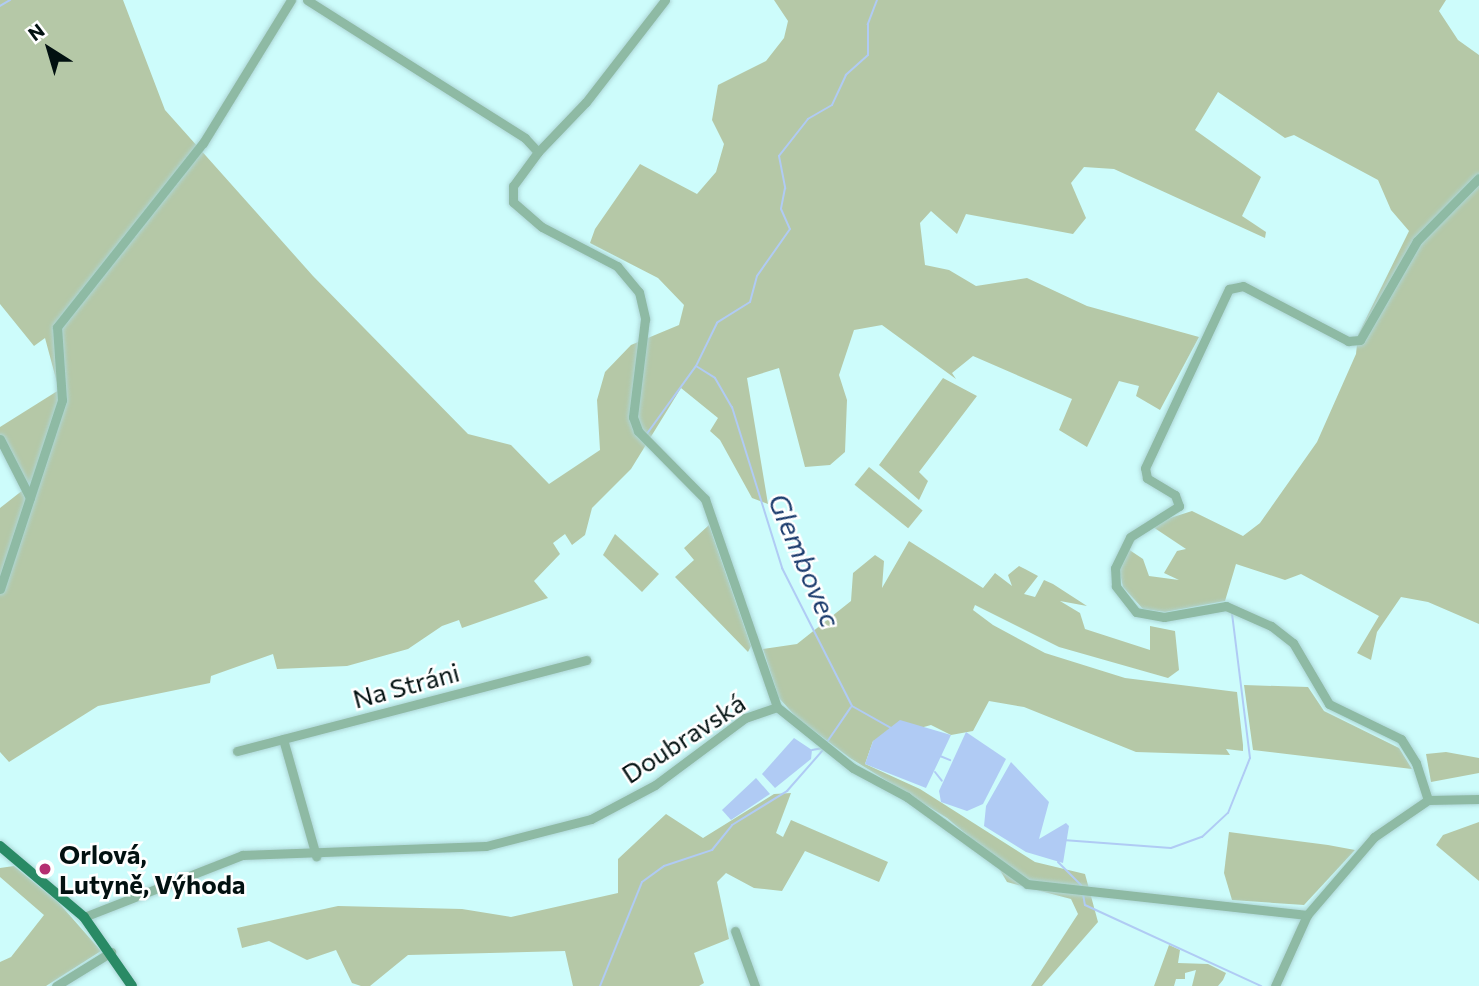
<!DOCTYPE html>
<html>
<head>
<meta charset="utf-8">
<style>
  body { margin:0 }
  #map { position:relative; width:1479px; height:986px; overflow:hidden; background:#cdfcfb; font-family:Commissioner,sans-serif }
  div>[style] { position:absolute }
  .green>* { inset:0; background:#b5c8a7; transform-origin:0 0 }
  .water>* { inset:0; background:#b0cbf4 }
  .stream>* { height:2px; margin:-1px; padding:0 1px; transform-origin:1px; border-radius:1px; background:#b0cbf4 }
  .roads { filter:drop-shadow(0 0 2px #add6d6) drop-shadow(0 0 2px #add6d6) }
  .minor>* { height:9px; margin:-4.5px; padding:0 4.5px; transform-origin:4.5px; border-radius:4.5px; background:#8ebaa4 }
  .major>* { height:10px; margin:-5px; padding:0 5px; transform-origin:5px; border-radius:5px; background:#298a65 }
  .dots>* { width:19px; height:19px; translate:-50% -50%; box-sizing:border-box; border:4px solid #fff; border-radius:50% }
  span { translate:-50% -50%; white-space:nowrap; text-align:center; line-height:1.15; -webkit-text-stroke:5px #fff; paint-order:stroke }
  .street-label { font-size:26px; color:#021111 }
  .poi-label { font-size:26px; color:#021111; font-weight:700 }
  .left { translate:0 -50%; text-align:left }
  .water-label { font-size:28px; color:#193a6c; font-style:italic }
  .north { position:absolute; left:14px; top:14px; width:70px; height:70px; -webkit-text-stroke:5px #fff; paint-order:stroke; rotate:323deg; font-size:19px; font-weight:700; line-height:28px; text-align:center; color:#021111 }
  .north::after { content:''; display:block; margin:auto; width:24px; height:32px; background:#021111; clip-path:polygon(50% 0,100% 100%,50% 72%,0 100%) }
</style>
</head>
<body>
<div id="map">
  <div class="green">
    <i style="clip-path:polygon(0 0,123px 0,165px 110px,313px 276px,468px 434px,511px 445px,549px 484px,600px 450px,597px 400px,605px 372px,631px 345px,679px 325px,684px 305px,658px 278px,590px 243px,595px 229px,640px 164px,697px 194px,716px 172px,724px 144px,712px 120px,718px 85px,766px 61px,784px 38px,788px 21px,774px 0,1446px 0,1439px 11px,1458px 40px,1479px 55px,1479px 624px,1428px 602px,1401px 597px,1377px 632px,1371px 660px,1357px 653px,1379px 616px,1301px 574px,1285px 580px,1236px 564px,1225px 601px,1165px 612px,1143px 609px,1123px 587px,1119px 569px,1128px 549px,1143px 559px,1149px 576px,1179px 580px,1164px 573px,1177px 551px,1186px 549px,1153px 527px,1170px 518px,1192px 511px,1243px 536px,1260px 523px,1317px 442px,1356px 354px,1358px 335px,1409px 231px,1391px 210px,1378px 180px,1294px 135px,1285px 138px,1218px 92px,1195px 130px,1261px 177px,1242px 216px,1266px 232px,1265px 238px,1114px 169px,1084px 167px,1071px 183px,1086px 218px,1073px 234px,966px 214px,957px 234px,931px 211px,920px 223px,925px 265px,949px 270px,976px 286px,1027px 278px,1087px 306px,1199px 337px,1160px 410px,1136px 396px,1139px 386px,1119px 381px,1087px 447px,1059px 430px,1072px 399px,973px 356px,952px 373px,956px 379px,882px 325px,854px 330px,839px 375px,847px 400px,845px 452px,830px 465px,805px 467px,779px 368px,747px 378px,768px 504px,752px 498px,720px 440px,710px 431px,718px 418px,681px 388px,631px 469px,592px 508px,585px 535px,572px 545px,565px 534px,553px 543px,560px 554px,534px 581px,548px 598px,462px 628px,459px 620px,442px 626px,408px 649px,347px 666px,277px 669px,273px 654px,211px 676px,210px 683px,98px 706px,9px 762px,0 752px,0 508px,23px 490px,0 442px,0 427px,59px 390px,45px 338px,34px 346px,0 304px)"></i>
    <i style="clip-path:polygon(943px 378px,977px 396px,919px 472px,928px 481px,919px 500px,879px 465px)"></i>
    <i style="left:869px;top:467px;width:69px;height:23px;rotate:39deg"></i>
    <i style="clip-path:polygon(709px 525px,751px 646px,748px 652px,675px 577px,694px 560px,684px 548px)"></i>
    <i style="clip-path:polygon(615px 534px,659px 574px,642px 592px,603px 555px)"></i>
    <i style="clip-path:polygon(909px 541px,983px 588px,995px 573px,1012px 586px,1008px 575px,1019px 566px,1025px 569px,1038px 576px,1024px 594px,1035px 597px,1044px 580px,1053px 584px,1087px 606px,1060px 601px,1080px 613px,1085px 629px,1150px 650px,1150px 626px,1175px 631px,1179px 670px,1168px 678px,1059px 647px,975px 605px,973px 610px,993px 625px,1045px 653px,1125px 678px,1237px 692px,1243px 745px,1243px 751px,1226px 749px,1230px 755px,1136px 752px,1024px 707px,989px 701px,973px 731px,951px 735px,931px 725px,873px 741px,865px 764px,920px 789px,1035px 862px,1085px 874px,1098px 922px,1042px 986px,1031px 986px,1078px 914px,1071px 899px,1007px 882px,991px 855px,947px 818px,850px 758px,797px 718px,779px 698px,763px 649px,797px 644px,851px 601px,853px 573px,875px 555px,884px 561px,882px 588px)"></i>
    <i style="clip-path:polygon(1244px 685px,1308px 687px,1324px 711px,1399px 748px,1412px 769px,1253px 750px)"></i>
    <i style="clip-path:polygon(1446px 752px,1479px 758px,1479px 773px,1431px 782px,1426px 754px)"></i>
    <i style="clip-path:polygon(791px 793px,776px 833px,783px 837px,791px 820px,888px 862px,879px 882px,805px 851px,782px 891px,754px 888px,726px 873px,717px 882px,729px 939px,694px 953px,704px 983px,699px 986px,573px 986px,565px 951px,408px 955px,370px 986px,361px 986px,352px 983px,336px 950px,307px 960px,269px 941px,242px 948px,237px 928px,338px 906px,462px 909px,511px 917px,618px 893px,618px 859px,666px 814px,703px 838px,774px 794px)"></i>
    <i style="clip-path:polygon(1479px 822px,1479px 881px,1436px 845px,1443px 835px)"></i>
    <i style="clip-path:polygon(1229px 832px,1328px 845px,1355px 850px,1304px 905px,1232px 900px,1224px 873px)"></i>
    <i style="clip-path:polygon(14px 866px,58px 902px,101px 951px,46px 986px,0 986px,0 962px,11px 957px,44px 915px,0 877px,0 868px)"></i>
    <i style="clip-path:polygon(1169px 945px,1180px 950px,1178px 963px,1208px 964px,1226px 973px,1223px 980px,1218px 986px,1192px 986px,1196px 970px,1185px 973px,1185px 979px,1176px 979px,1174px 986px,1154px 986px)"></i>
  </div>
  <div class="water">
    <i style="clip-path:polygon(900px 720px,951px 735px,926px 788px,865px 764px,873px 741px)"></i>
    <i style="clip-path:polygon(966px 732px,1006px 759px,983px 804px,967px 811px,941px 802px,939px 791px)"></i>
    <i style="clip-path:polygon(794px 738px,812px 750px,811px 759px,775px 788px,762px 774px)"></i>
    <i style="clip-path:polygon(1011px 762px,1049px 802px,1039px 839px,1066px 823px,1069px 826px,1063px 863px,1026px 852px,984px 826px,986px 806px)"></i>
    <i style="clip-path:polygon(756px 778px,770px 794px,731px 820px,722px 810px)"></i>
  </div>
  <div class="stream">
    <i style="left:877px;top:0;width:26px;rotate:111deg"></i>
    <i style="left:868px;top:24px;width:31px;rotate:90deg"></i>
    <i style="left:868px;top:55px;width:30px;rotate:138deg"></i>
    <i style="left:846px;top:75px;width:33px;rotate:115deg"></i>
    <i style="left:832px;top:105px;width:28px;rotate:150deg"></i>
    <i style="left:808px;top:119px;width:47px;rotate:128.1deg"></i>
    <i style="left:779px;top:156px;width:33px;rotate:79deg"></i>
    <i style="left:785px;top:188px;width:21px;rotate:101deg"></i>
    <i style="left:781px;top:209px;width:22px;rotate:66deg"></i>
    <i style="left:790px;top:229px;width:57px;rotate:125.1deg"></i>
    <i style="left:757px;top:276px;width:27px;rotate:105deg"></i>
    <i style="left:750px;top:302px;width:39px;rotate:148deg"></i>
    <i style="left:717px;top:323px;width:48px;rotate:116deg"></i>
    <i style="left:696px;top:366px;width:22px;rotate:32deg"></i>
    <i style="left:715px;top:378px;width:34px;rotate:60deg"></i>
    <i style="left:732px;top:407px;width:169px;rotate:72.7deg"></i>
    <i style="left:782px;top:568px;width:155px;rotate:63.1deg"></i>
    <i style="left:852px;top:706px;width:45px;rotate:29.4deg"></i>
    <i style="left:0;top:6px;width:12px;rotate:-31deg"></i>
    <i style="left:646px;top:435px;width:85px;rotate:-54.1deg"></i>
    <i style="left:827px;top:742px;width:42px;rotate:-55.6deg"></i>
    <i style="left:812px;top:750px;width:11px;rotate:-10deg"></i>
    <i style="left:940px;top:756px;width:11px;rotate:22deg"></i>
    <i style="left:935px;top:772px;width:11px;rotate:52deg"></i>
    <i style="left:1063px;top:840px;width:108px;rotate:4.2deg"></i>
    <i style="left:1171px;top:848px;width:33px;rotate:-20deg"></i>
    <i style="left:1202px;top:837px;width:35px;rotate:-43deg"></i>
    <i style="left:1228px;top:813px;width:59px;rotate:-68.2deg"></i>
    <i style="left:1250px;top:758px;width:146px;rotate:-97.1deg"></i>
    <i style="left:1058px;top:862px;width:33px;rotate:45deg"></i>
    <i style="left:1083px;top:894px;width:11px;rotate:80deg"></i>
    <i style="left:1085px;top:905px;width:194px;rotate:24.7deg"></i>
    <i style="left:600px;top:986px;width:112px;rotate:-68deg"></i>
    <i style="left:642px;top:882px;width:27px;rotate:-36deg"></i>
    <i style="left:664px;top:866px;width:51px;rotate:-18.4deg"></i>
    <i style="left:712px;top:850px;width:32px;rotate:-51deg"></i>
    <i style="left:732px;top:825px;width:65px;rotate:-31.7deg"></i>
    <i style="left:787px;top:791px;width:55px;rotate:-48.7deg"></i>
  </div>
  <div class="roads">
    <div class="minor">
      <i style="left:307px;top:0;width:258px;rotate:32.3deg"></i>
      <i style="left:525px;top:138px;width:19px;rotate:47deg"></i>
      <i style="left:538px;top:152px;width:42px;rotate:126.3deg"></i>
      <i style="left:513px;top:186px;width:16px;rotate:90deg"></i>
      <i style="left:513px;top:202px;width:38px;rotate:41deg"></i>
      <i style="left:542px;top:227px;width:85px;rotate:27.5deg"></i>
      <i style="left:617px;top:266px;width:34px;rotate:50deg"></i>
      <i style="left:639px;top:292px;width:28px;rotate:77deg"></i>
      <i style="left:645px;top:319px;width:99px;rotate:97deg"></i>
      <i style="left:633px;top:417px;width:15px;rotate:70deg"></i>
      <i style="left:638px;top:431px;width:95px;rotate:45.4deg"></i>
      <i style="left:705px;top:499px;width:220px;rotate:70.9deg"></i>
      <i style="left:538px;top:152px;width:69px;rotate:-46.2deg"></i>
      <i style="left:586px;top:102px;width:129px;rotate:-52.2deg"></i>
      <i style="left:0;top:439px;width:66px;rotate:63deg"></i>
      <i style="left:0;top:589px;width:199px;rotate:-71.8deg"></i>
      <i style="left:62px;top:400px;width:73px;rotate:-93.9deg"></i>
      <i style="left:57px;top:327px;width:235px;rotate:-51.6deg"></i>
      <i style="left:203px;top:143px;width:168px;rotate:-58.4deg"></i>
      <i style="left:283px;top:739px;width:122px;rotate:74.2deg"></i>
      <i style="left:237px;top:751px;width:361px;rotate:-14.6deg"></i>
      <i style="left:1428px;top:800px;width:39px;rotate:-108deg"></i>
      <i style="left:1416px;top:763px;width:28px;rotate:-122deg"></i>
      <i style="left:1401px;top:739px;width:80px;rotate:-154.1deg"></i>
      <i style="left:1329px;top:704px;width:71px;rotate:-120.5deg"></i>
      <i style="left:1293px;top:643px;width:28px;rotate:-142deg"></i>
      <i style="left:1271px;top:626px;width:49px;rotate:-156deg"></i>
      <i style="left:1226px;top:606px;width:63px;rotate:169.9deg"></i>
      <i style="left:1164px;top:617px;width:28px;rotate:-170deg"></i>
      <i style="left:1136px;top:612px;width:33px;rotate:-128deg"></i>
      <i style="left:1116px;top:586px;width:18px;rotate:-93deg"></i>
      <i style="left:1115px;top:568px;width:34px;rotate:-64deg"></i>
      <i style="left:1130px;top:537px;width:58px;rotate:-32.3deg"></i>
      <i style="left:1179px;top:506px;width:12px;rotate:-110deg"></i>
      <i style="left:1175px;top:495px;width:33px;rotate:-149deg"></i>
      <i style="left:1147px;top:478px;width:10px;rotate:-101deg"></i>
      <i style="left:1145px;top:468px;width:198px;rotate:-64.9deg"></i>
      <i style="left:1229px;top:289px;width:14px;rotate:-12deg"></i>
      <i style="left:1243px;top:286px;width:119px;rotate:27.6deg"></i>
      <i style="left:1348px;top:341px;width:12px;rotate:-5deg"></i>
      <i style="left:1360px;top:340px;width:114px;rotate:-60.1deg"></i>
      <i style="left:1417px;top:241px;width:88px;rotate:-45.5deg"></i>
      <i style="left:84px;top:917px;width:170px;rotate:-21.4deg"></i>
      <i style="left:242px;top:855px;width:244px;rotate:-2.1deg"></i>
      <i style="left:486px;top:846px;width:108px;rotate:-14.4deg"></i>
      <i style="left:591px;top:819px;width:72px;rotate:-28deg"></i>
      <i style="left:655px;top:785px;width:112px;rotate:-36.7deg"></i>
      <i style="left:745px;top:718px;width:34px;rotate:-19deg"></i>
      <i style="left:777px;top:707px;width:97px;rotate:38.8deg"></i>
      <i style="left:853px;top:768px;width:61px;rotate:28.2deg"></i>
      <i style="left:907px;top:797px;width:148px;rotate:35.9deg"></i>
      <i style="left:1027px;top:884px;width:282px;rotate:6.3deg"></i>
      <i style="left:735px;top:931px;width:59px;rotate:70deg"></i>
      <i style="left:56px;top:986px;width:65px;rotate:-31.7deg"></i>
      <i style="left:1275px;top:986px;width:78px;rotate:-65.7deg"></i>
      <i style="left:1307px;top:915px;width:103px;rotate:-49.3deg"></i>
      <i style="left:1374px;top:837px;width:65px;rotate:-34.4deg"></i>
      <i style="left:1428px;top:800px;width:51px;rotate:-1.1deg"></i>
    </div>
    <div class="major">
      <i style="left:0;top:846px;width:110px;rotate:40.2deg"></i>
      <i style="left:84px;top:917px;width:84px;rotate:55.2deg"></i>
    </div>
  </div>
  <div class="dots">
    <i style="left:45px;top:869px;background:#b42e71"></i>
  </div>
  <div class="street-label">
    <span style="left:406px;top:685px;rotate:-15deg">Na Stráni</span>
    <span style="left:683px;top:738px;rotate:-33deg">Doubravská</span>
  </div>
  <div class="poi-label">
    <span class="left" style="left:59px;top:869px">Orlová,<br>Lutyně, Výhoda</span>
  </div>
  <div class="water-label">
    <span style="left:805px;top:560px;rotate:67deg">Glembovec</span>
  </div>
  <div class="north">N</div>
</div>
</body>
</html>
